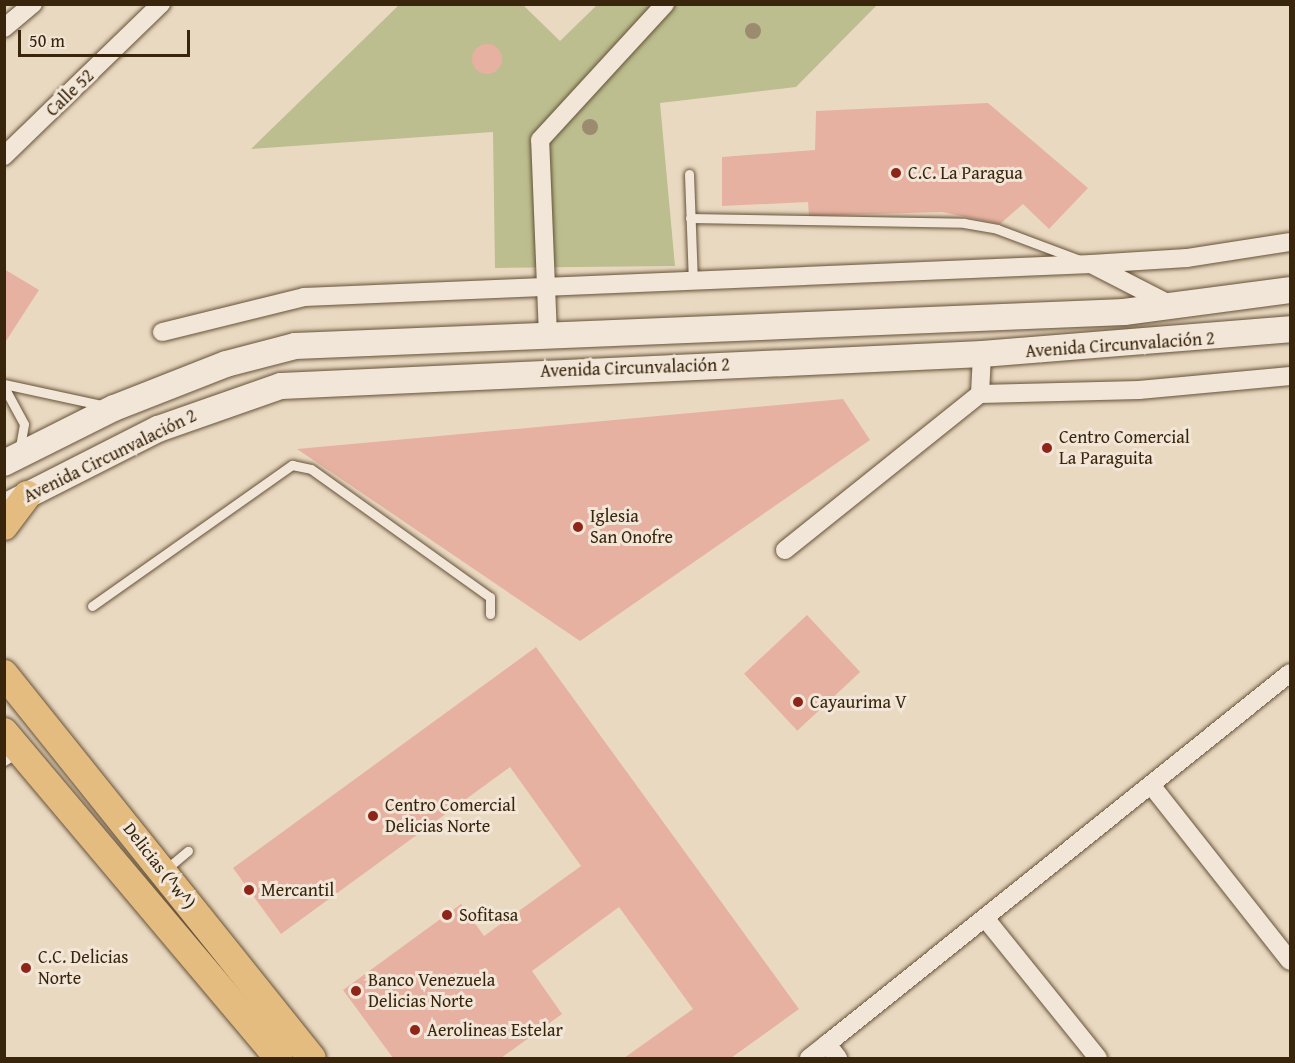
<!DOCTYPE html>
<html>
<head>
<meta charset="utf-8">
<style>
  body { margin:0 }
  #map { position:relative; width:1295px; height:1063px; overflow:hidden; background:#ead9c1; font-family:"Gentium Book Plus",serif }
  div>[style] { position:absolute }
  .green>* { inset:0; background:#bcbe8f }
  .building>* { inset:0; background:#e7b1a1; transform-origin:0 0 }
  .round { border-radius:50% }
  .roads { filter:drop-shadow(0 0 2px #655238) drop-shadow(0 0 2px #655238) }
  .lane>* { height:9px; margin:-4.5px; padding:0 4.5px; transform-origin:4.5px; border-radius:4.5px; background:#f1e6d7 }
  .street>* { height:18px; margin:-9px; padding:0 9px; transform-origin:9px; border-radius:9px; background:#f1e6d7 }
  .secondary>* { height:26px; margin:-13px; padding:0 13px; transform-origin:13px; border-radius:13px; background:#f1e6d7 }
  .primary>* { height:28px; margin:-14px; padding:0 14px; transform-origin:14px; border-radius:14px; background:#e5bc80 }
  .trees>* { width:16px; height:16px; margin:-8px; border-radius:50%; background:#9b8b6f }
  .dots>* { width:16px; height:16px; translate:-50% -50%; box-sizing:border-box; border:3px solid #f1e6d7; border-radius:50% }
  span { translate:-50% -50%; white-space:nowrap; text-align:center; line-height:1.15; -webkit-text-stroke:6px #f1e6d7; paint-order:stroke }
  .street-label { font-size:18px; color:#39250b }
  .poi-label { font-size:18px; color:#39250b }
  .left { translate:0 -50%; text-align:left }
  .frame { position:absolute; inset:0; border:6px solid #39250b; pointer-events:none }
  .scale { position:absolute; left:18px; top:30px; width:172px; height:27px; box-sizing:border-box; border:3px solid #39250b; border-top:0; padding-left:8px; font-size:18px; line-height:21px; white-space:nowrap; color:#39250b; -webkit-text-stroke:4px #f1e6d7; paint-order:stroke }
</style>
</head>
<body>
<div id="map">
  <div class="green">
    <i style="clip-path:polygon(399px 5px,523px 5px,560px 41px,597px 5px,877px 5px,796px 87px,660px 103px,675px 266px,495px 268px,493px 132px,251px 149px)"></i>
  </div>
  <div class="building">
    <i class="round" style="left:472px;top:44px;width:30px;height:30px"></i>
    <i style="clip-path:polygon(988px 103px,1088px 188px,1049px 229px,1023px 204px,1000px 224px,942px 212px,809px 216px,808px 202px,722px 206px,722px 157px,815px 150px,816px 111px)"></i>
    <i style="clip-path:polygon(4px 269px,39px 290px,4px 344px)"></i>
    <i style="clip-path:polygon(843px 399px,870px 440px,580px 641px,297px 449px)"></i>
    <i style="left:807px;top:615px;width:78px;height:86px;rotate:47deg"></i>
    <i style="clip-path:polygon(536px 647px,799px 1009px,731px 1058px,624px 1058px,693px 1009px,619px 907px,532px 971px,562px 1014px,501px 1058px,393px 1058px,343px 990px,461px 904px,484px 936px,581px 866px,510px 767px,281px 934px,233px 868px)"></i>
  </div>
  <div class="roads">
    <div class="lane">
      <i style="left:689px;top:174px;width:107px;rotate:87.9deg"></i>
      <i style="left:690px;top:218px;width:274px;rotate:1deg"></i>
      <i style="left:964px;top:223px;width:34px;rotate:10deg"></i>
      <i style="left:997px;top:229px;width:89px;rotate:20.5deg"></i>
      <i style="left:4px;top:384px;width:104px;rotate:12.2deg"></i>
      <i style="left:4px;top:387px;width:42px;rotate:61.6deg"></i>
      <i style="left:24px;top:424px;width:27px;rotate:100deg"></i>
      <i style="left:92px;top:606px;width:245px;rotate:-35.2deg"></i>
      <i style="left:292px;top:465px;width:19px;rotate:12deg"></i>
      <i style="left:311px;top:469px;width:220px;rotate:35.6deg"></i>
      <i style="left:490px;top:597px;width:17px;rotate:90deg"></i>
      <i style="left:4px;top:761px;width:17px;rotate:-33deg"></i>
      <i style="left:165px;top:870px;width:30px;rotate:-40deg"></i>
    </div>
    <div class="street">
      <i style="left:4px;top:28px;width:38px;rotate:-40deg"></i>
      <i style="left:4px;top:156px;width:219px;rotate:-44.1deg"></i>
      <i style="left:1093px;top:265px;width:92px;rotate:27.1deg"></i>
      <i style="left:162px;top:332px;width:146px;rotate:-13.8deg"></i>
      <i style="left:304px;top:297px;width:788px;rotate:-2.4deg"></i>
      <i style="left:1091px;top:264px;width:96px;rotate:-3.6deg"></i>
      <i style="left:1187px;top:258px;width:104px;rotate:-8.8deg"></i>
      <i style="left:548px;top:336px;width:196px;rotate:-92.3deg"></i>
      <i style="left:540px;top:140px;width:185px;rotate:-47.4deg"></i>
      <i style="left:980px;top:394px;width:40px;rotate:-87.1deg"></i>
      <i style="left:785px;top:550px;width:250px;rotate:-38.7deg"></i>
      <i style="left:980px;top:394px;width:159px;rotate:-1.4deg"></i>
      <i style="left:1139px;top:390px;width:152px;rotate:-5.3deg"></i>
      <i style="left:1151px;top:785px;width:224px;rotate:51.7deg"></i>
      <i style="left:985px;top:918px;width:180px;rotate:51.1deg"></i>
      <i style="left:809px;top:1058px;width:23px;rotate:-38deg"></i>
      <i style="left:838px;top:1058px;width:18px;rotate:-128deg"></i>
      <i style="left:827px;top:1044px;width:593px;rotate:-38.71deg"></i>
    </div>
    <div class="secondary">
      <i style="left:4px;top:463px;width:123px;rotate:-26.6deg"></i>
      <i style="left:114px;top:408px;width:120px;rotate:-21.4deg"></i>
      <i style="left:226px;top:364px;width:71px;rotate:-14.6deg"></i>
      <i style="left:295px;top:346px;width:830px;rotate:-2.35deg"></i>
      <i style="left:1124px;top:312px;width:167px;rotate:-7.5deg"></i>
      <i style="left:10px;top:504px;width:166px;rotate:-26.9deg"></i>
      <i style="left:158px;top:429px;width:130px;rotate:-19.3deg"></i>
      <i style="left:281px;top:386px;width:702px;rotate:-2.61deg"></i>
      <i style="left:982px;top:354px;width:309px;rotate:-4.6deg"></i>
    </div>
    <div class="primary">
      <i style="left:4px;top:526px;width:39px;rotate:-53deg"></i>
      <i style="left:4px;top:674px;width:492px;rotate:51.3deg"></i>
      <i style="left:4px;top:732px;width:426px;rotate:49.9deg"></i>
    </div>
  </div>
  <div class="trees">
    <i style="left:753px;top:31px"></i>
    <i style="left:590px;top:127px"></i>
  </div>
  <div class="dots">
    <i style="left:896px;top:173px;background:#8f2418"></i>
    <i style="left:1047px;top:448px;background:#8f2418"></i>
    <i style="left:578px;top:527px;background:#8f2418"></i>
    <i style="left:798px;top:702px;background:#8f2418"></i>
    <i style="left:373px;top:816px;background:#8f2418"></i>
    <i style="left:249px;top:890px;background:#8f2418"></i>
    <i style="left:447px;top:915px;background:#8f2418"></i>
    <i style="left:26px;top:968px;background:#8f2418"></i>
    <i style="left:356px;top:991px;background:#8f2418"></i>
    <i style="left:415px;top:1030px;background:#8f2418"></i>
  </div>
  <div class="street-label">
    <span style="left:70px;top:93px;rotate:-44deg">Calle 52</span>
    <span style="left:1120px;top:345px;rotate:-4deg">Avenida Circunvalación 2</span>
    <span style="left:635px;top:368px;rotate:-2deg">Avenida Circunvalación 2</span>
    <span style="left:110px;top:456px;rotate:-26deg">Avenida Circunvalación 2</span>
    <span style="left:159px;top:866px;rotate:52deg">Delicias (^w^)</span>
  </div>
  <div class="poi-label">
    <span class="left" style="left:908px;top:173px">C.C. La Paragua</span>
    <span class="left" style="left:1059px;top:448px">Centro Comercial<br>La Paraguita</span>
    <span class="left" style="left:590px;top:527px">Iglesia<br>San Onofre</span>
    <span class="left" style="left:810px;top:702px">Cayaurima V</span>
    <span class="left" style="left:385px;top:816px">Centro Comercial<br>Delicias Norte</span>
    <span class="left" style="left:261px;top:890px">Mercantil</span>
    <span class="left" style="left:459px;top:915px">Sofitasa</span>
    <span class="left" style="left:38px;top:968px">C.C. Delicias<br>Norte</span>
    <span class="left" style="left:368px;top:991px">Banco Venezuela<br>Delicias Norte</span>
    <span class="left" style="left:427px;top:1030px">Aerolineas Estelar</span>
  </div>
  <div class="frame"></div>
  <div class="scale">50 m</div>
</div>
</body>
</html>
